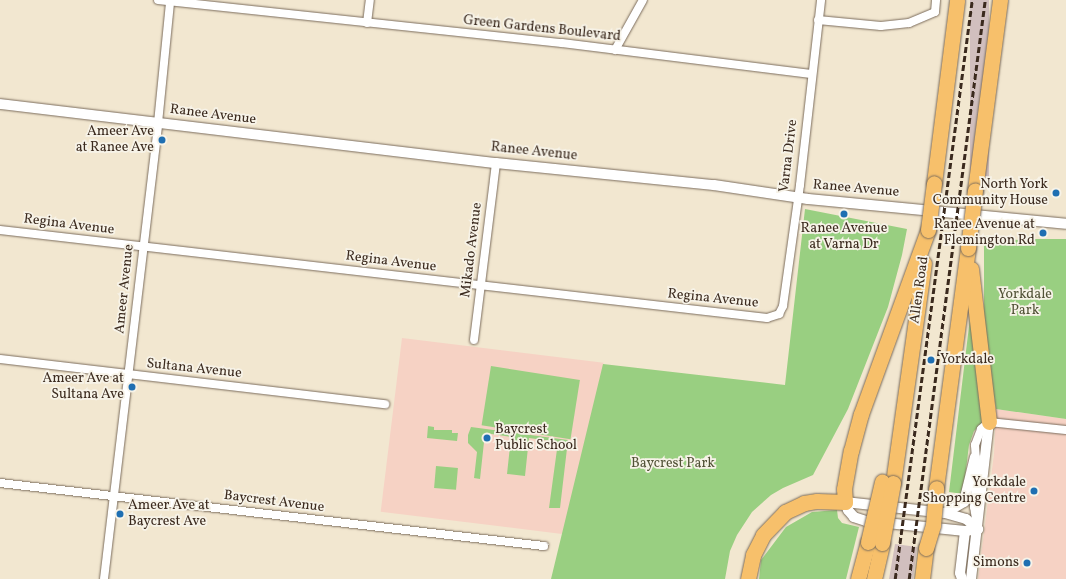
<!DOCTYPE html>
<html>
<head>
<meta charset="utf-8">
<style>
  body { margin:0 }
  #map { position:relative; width:1066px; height:579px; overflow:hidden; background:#f2e7d0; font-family:Vollkorn,serif }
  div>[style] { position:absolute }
  .built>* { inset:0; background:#f6d2c4; transform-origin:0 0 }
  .industrial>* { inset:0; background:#d1bfbe; transform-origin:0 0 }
  .green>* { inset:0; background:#99cf81; transform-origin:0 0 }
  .roads { filter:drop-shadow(0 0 1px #7b6c5c) drop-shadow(0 0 1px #7b6c5c) }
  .minor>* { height:8px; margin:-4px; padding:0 4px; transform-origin:4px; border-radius:4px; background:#fff }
  .tertiary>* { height:10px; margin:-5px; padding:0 5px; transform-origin:5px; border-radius:5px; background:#fff }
  .motorway>* { height:15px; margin:-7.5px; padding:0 7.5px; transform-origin:7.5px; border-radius:7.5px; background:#f7c06b }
  .rail>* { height:2.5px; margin-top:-1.25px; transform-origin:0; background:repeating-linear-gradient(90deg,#3b2a1e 0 6px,transparent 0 9px) }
  .bridges { filter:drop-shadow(0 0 1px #7b6c5c) drop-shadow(0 0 1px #7b6c5c) }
  .motorway-bridge>* { height:15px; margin:-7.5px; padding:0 7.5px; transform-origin:7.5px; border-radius:7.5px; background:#f7c06b }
  .dots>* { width:11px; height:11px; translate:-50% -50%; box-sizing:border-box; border:2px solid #f7f3e8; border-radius:50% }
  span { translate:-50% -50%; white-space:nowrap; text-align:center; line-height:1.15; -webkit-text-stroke:3.5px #f7f3e8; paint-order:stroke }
  .street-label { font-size:14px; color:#3b2a1e }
  .poi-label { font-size:14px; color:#3b2a1e }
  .right { translate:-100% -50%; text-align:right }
  .left { translate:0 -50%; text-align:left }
  .park-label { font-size:14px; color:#525337 }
</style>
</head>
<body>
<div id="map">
  <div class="built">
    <i style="left:402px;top:338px;width:203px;height:175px;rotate:7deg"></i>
    <i style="clip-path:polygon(996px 409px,1066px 419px,1066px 579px,978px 579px,994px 454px)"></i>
  </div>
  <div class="industrial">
    <i style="left:970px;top:0;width:19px;height:188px"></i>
    <i style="clip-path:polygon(895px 544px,917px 547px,913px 579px,889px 579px)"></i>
  </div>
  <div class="green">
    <i style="clip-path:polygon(805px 209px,907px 229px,902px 255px,888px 307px,848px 409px,813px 475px,783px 488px,771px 495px,752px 512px,737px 535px,730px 551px,725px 579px,551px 579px,603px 364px,785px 385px)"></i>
    <i style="clip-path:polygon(984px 236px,1027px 241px,1031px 239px,1066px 239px,1066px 419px,996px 409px,984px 331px)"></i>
    <i style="clip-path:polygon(970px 318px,984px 422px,974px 431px,969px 445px,963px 494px,949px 492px)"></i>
    <i style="left:491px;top:366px;width:90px;height:60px;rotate:9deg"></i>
    <i style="clip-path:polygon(428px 426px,434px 427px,434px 430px,452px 430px,452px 433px,458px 433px,457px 441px,427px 438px)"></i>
    <i style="clip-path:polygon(471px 427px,568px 440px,560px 508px,549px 508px,558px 442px,529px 438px,525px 476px,507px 474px,511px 437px,485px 433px,480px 479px,474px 478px,477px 452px,468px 443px,468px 435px)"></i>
    <i style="left:436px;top:466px;width:22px;height:22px;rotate:5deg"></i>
    <i style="clip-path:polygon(837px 510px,838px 518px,842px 523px,859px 527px,846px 579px,759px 579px,761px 560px,786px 527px,812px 512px)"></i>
  </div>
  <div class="roads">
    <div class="minor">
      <i style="left:158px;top:0;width:406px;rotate:6.1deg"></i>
      <i style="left:562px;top:43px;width:251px;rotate:7.1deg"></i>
      <i style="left:818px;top:20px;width:63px;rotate:5.4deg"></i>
      <i style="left:881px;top:26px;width:28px;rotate:-6deg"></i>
      <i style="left:909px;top:23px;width:28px;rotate:-23deg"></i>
      <i style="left:935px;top:12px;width:12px;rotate:-85deg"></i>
      <i style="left:367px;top:23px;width:23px;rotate:-83deg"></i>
      <i style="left:615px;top:50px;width:57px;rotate:-60.8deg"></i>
      <i style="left:0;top:230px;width:772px;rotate:6.55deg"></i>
      <i style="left:767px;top:318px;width:13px;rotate:-18deg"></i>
      <i style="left:779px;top:314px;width:9px;rotate:-63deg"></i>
      <i style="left:783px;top:306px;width:122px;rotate:-82deg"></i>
      <i style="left:800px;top:185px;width:186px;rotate:-83.5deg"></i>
      <i style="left:474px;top:340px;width:178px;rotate:-82.9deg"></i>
      <i style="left:0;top:359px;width:388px;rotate:6.7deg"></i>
      <i style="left:0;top:483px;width:548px;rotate:6.61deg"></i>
      <i style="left:976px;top:519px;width:12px;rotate:-99deg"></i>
      <i style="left:974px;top:507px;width:33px;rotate:-85deg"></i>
      <i style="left:977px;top:474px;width:29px;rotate:-94deg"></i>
      <i style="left:975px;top:445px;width:17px;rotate:-69deg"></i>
      <i style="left:981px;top:429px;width:11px;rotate:-41deg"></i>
      <i style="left:989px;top:422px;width:77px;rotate:5.9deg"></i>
      <i style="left:104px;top:579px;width:459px;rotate:-83.2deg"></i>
      <i style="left:158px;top:123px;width:122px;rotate:-84.3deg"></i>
    </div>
    <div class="tertiary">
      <i style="left:0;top:104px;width:499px;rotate:6.8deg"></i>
      <i style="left:496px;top:163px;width:219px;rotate:5.8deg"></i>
      <i style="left:714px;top:185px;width:95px;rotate:8.5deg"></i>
      <i style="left:808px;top:199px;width:259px;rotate:5.5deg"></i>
      <i style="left:845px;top:502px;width:101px;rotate:6.3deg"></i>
      <i style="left:945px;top:513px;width:22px;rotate:16deg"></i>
      <i style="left:966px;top:519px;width:16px;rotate:40deg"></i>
      <i style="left:978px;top:529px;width:13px;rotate:171deg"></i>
      <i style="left:965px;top:531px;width:100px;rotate:-174.2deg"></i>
      <i style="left:866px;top:521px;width:13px;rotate:-162deg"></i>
      <i style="left:854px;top:517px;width:9px;rotate:-131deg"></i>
      <i style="left:848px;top:510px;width:9px;rotate:-111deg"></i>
      <i style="left:945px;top:513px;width:22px;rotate:-30deg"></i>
      <i style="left:964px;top:502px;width:46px;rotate:-76.3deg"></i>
      <i style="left:962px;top:579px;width:6px;rotate:-108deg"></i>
      <i style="left:960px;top:573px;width:42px;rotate:-83.2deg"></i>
      <i style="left:971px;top:579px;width:158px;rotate:-83.5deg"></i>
    </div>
    <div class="motorway">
      <i style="left:934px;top:183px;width:184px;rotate:-82.8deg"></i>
      <i style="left:975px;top:190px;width:192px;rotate:-82.5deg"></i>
      <i style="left:971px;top:269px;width:154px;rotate:83.3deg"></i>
      <i style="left:893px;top:483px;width:222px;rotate:-82deg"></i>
      <i style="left:936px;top:488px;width:242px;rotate:-82.4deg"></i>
      <i style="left:748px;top:579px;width:25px;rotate:-78deg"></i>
      <i style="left:753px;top:555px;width:22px;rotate:-63deg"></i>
      <i style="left:763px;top:535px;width:32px;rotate:-46deg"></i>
      <i style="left:785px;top:512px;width:21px;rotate:-25deg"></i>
      <i style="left:804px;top:503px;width:13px;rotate:-9deg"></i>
      <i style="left:817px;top:501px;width:28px;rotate:2deg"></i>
      <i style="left:845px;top:502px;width:13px;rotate:-94deg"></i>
      <i style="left:844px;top:489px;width:39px;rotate:-80deg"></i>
      <i style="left:851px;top:451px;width:38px;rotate:-75deg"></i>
      <i style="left:861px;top:414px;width:196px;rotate:-70deg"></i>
      <i style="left:858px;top:579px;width:38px;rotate:-75deg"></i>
      <i style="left:874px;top:579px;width:37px;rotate:-77deg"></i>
      <i style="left:922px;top:579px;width:31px;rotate:-83deg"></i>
    </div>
  </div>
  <div class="rail">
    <i style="left:895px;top:579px;width:584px;rotate:-82.42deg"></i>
    <i style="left:909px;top:579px;width:584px;rotate:-82.52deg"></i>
  </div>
  <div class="bridges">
    <div class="motorway-bridge">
      <i style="left:928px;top:230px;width:47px;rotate:-82.7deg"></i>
      <i style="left:968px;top:248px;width:58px;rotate:-83.1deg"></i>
      <i style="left:868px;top:542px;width:62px;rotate:-76.9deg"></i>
      <i style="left:882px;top:543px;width:61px;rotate:-79.6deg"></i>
      <i style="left:926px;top:548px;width:24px;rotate:-73deg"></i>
      <i style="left:933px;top:525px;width:37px;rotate:-85deg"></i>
    </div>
  </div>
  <div class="dots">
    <i style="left:162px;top:140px;background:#1f6fb2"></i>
    <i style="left:1056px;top:193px;background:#1f6fb2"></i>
    <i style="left:844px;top:214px;background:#1f6fb2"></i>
    <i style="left:1043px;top:233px;background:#1f6fb2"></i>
    <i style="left:931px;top:360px;background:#1f6fb2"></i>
    <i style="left:132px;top:387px;background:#1f6fb2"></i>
    <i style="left:487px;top:438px;background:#1f6fb2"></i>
    <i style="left:1034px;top:491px;background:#1f6fb2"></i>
    <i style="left:120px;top:514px;background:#1f6fb2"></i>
    <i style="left:1027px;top:563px;background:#1f6fb2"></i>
  </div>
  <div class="street-label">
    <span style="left:542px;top:29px;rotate:6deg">Green Gardens Boulevard</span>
    <span style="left:213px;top:115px;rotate:7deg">Ranee Avenue</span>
    <span style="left:534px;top:152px;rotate:6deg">Ranee Avenue</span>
    <span style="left:789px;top:156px;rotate:-83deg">Varna Drive</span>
    <span style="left:856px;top:189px;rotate:5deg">Ranee Avenue</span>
    <span style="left:69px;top:225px;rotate:7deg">Regina Avenue</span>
    <span style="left:472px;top:250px;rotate:-83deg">Mikado Avenue</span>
    <span style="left:391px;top:262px;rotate:7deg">Regina Avenue</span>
    <span style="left:125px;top:289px;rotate:-84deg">Ameer Avenue</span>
    <span style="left:920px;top:290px;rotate:-82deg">Allen Road</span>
    <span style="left:713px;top:299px;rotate:6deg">Regina Avenue</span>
    <span style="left:194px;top:369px;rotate:6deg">Sultana Avenue</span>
    <span style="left:274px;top:502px;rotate:7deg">Baycrest Avenue</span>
  </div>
  <div class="poi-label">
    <span class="right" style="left:154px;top:140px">Ameer Ave<br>at Ranee Ave</span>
    <span class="right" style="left:1048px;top:193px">North York<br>Community House</span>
    <span class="right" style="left:1035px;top:233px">Ranee Avenue at<br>Flemington Rd</span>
    <span style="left:844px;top:237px">Ranee Avenue<br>at Varna Dr</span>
    <span class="left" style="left:940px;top:360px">Yorkdale</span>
    <span class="right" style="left:124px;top:387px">Ameer Ave at<br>Sultana Ave</span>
    <span class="left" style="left:495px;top:438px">Baycrest<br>Public School</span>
    <span class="right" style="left:1026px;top:491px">Yorkdale<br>Shopping Centre</span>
    <span class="left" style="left:128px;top:514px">Ameer Ave at<br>Baycrest Ave</span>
    <span class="right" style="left:1019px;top:563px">Simons</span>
  </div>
  <div class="park-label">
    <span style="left:1025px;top:303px">Yorkdale<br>Park</span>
    <span style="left:673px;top:464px">Baycrest Park</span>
  </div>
</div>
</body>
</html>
